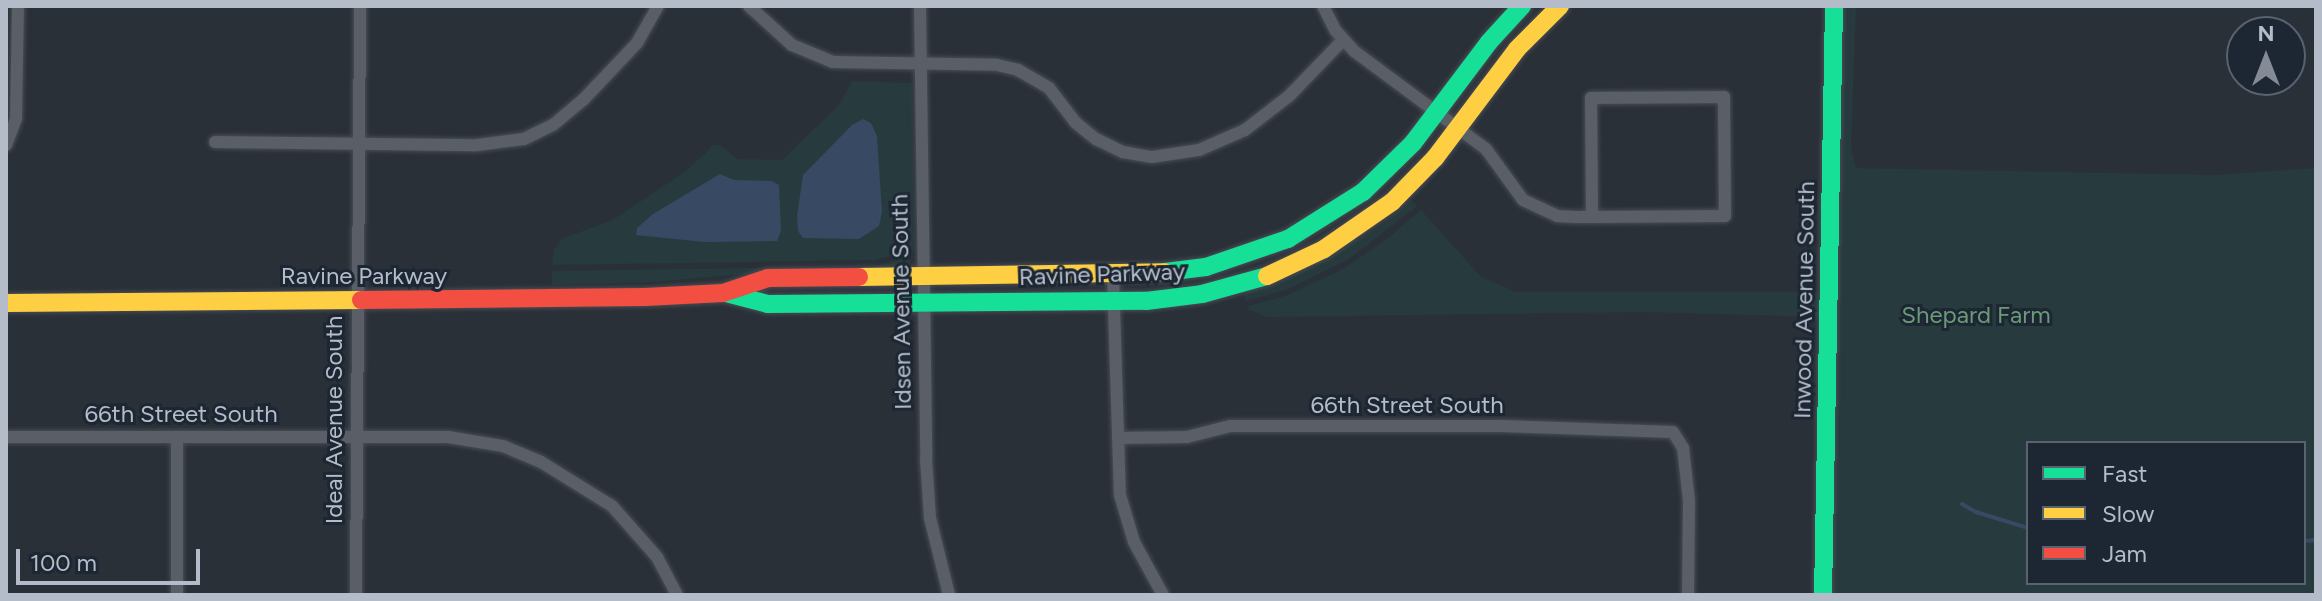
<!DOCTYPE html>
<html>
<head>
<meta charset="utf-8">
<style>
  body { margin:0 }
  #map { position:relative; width:2322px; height:601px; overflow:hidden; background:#2a3038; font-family:Figtree,sans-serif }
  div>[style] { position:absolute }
  .green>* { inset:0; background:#273a3e }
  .water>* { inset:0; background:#384963 }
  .stream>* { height:4px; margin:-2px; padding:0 2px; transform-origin:2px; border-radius:2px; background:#384963 }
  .roads { filter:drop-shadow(0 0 2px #484c53) drop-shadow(0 0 2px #484c53) }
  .street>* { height:12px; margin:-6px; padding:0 6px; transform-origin:6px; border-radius:6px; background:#5a5e66 }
  .fast>* { height:18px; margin:-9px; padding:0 9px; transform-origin:9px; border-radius:9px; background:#16e098 }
  .slow>* { height:18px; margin:-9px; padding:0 9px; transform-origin:9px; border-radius:9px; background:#ffcf43 }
  .jam>* { height:18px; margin:-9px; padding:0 9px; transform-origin:9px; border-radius:9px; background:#f24e42 }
  span { translate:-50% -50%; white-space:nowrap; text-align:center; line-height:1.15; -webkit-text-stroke:6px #1d2633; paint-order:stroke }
  .street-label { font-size:24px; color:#b4bcc9 }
  .park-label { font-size:24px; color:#6b9a76 }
  .frame { position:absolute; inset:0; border:8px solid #b4bcc9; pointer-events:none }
  .legend { position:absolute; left:2026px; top:441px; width:280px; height:144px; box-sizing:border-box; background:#1d2633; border:2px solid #59626f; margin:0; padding:10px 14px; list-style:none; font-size:24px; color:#b4bcc9 }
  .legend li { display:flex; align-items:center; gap:16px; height:40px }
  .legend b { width:40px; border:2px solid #59626f }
  .north { position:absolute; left:2226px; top:16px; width:80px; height:80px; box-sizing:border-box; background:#1d2633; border:2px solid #59626f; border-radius:50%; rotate:0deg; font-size:22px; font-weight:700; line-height:32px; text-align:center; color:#b4bcc9 }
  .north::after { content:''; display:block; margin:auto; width:28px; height:36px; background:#848b96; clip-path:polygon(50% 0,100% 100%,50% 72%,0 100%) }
  .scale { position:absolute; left:16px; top:549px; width:184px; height:36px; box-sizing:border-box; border:4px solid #b4bcc9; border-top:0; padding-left:10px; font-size:24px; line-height:28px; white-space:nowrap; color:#b4bcc9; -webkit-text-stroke:6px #1d2633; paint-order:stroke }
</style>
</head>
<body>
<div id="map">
  <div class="green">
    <i style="clip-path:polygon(evenodd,1842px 6px,1856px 6px,1851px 147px,1856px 168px,2215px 175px,2316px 168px,2316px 595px,1830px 595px,1842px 6px,2028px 443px,2304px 443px,2304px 583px,2028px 583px,2028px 443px)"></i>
    <i style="clip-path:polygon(852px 81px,912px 83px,914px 251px,875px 260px,552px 265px,554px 250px,563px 238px,611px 221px,686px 171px,714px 145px,720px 145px,737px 159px,782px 160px,839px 105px)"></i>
    <i style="clip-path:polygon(1411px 200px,1417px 206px,1349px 259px,1286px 290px,1245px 301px,1244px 291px,1330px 255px,1380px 226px)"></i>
    <i style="clip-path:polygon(1421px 210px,1480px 276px,1515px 292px,1821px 292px,1821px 317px,1643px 312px,1267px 317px,1249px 310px,1248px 306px,1288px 295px,1345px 268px,1388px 238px)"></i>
    <i style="clip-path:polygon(900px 259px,912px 260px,903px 269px,780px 271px,652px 282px,552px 285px,552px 271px,876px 266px)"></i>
  </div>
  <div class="water">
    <i style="clip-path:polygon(863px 119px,871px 123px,877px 136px,882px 212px,879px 226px,859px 239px,803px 238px,798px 231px,797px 216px,803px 175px,852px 125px)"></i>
    <i style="clip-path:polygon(720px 174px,734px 180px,772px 181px,779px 185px,781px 231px,777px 241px,704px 242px,636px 235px,637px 228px,653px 214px)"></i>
  </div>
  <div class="stream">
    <i style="left:1962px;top:504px;width:16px;rotate:30deg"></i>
    <i style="left:1976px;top:512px;width:54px;rotate:17.1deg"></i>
    <i style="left:2304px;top:541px;width:12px;rotate:-5deg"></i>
  </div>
  <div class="roads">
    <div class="street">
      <i style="left:749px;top:6px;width:58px;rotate:42.2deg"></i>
      <i style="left:792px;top:45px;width:44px;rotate:22.5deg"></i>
      <i style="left:833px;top:62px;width:164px;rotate:1deg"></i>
      <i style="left:997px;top:65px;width:22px;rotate:13deg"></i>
      <i style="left:1018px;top:70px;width:36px;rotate:30deg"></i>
      <i style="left:1049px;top:88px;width:44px;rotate:52.4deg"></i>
      <i style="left:1076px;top:123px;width:26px;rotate:39deg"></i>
      <i style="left:1096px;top:139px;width:30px;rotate:26deg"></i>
      <i style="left:1123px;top:152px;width:29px;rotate:10deg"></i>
      <i style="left:1152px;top:157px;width:48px;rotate:-8.5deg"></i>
      <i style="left:1199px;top:150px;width:50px;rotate:-23.5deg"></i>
      <i style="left:1245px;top:130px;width:56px;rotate:-37.7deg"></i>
      <i style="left:1289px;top:96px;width:78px;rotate:-46deg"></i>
      <i style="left:920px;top:6px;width:453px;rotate:89.2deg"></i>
      <i style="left:926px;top:459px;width:59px;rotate:86.1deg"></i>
      <i style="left:930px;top:518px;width:79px;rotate:76.1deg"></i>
      <i style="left:1323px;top:6px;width:28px;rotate:63deg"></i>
      <i style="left:1336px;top:31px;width:27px;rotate:48deg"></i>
      <i style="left:1354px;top:51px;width:164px;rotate:36.6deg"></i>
      <i style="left:1486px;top:149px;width:63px;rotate:54deg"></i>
      <i style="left:1523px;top:200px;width:38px;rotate:25deg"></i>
      <i style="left:1557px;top:216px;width:18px;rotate:3deg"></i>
      <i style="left:1575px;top:217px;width:17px"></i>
      <i style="left:1592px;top:217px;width:133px;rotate:-0.4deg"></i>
      <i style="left:1725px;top:216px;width:119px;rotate:-90.5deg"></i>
      <i style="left:1724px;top:97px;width:133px;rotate:179.6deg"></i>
      <i style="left:1591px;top:98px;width:119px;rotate:89.5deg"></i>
      <i style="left:215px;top:142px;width:262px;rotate:0.7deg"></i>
      <i style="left:477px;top:145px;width:47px;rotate:-7.3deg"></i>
      <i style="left:524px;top:139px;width:32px;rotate:-26deg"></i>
      <i style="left:553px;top:125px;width:39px;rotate:-40deg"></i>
      <i style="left:583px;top:100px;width:79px;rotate:-46.5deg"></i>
      <i style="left:637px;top:43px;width:43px;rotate:-60.4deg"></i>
      <i style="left:6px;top:145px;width:28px;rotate:-69deg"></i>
      <i style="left:16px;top:119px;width:113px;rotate:-89deg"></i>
      <i style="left:1113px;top:275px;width:220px;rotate:88.2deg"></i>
      <i style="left:1120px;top:495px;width:49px;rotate:73.4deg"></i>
      <i style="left:1134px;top:542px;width:60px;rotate:61.3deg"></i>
      <i style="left:6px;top:437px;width:442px"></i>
      <i style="left:448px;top:437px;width:56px;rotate:9.3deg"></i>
      <i style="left:503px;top:446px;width:41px;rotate:22.8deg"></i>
      <i style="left:541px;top:462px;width:84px;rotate:31.8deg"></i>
      <i style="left:612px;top:506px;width:68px;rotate:48.6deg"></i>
      <i style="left:657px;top:557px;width:43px;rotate:62.2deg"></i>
      <i style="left:177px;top:437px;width:158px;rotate:90deg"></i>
      <i style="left:1118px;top:438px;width:69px;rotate:-0.8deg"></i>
      <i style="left:1187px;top:437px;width:44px;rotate:-14.3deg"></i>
      <i style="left:1230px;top:426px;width:272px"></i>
      <i style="left:1502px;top:426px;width:171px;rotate:2deg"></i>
      <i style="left:1673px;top:432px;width:19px;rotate:58deg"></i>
      <i style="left:1683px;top:448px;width:53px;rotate:83.5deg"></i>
      <i style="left:1689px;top:501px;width:94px;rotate:90.6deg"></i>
      <i style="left:356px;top:595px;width:589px;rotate:-89.61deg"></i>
    </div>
    <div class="fast">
      <i style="left:1165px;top:272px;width:41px;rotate:-7deg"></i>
      <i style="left:1206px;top:267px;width:87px;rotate:-18.9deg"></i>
      <i style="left:1288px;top:239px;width:89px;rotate:-32.1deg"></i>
      <i style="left:1363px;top:192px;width:70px;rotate:-44.4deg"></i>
      <i style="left:1413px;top:143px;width:126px;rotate:-53deg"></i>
      <i style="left:1489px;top:42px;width:49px;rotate:-47.5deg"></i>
      <i style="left:726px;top:293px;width:43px;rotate:14.7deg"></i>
      <i style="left:768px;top:304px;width:378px;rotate:-0.5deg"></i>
      <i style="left:1146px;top:301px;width:56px;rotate:-7.1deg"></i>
      <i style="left:1202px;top:294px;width:67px;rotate:-15.5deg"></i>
      <i style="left:1823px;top:595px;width:589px;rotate:-88.93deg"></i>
    </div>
    <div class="slow">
      <i style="left:1267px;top:276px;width:63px;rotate:-25.3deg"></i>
      <i style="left:1324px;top:249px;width:83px;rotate:-34.7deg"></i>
      <i style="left:1392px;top:202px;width:62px;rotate:-45.7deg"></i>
      <i style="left:1435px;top:158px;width:136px;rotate:-53deg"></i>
      <i style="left:1517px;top:49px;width:61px;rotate:-45deg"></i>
      <i style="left:859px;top:277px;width:306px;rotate:-0.9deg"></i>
      <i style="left:6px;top:303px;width:355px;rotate:-0.5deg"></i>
    </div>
    <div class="jam">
      <i style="left:361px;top:300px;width:284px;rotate:-0.6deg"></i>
      <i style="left:645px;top:297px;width:78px;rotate:-2.9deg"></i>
      <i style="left:723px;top:293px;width:47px;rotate:-18.4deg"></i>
      <i style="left:768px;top:278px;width:91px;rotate:-0.6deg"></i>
    </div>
  </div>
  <div class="street-label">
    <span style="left:1102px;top:274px;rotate:-2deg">Ravine Parkway</span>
    <span style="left:364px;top:276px">Ravine Parkway</span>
    <span style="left:1804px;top:300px;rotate:-89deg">Inwood Avenue South</span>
    <span style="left:901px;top:302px;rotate:-91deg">Idsen Avenue South</span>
    <span style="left:1407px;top:405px">66th Street South</span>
    <span style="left:181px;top:414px">66th Street South</span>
    <span style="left:334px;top:420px;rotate:-90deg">Ideal Avenue South</span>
  </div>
  <div class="park-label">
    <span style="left:1976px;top:315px">Shepard Farm</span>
  </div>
  <div class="frame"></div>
  <ul class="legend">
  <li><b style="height:10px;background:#16e098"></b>Fast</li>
  <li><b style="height:10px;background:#ffcf43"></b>Slow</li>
  <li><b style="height:10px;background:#f24e42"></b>Jam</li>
  </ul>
  <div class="north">N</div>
  <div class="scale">100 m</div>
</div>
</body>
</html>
